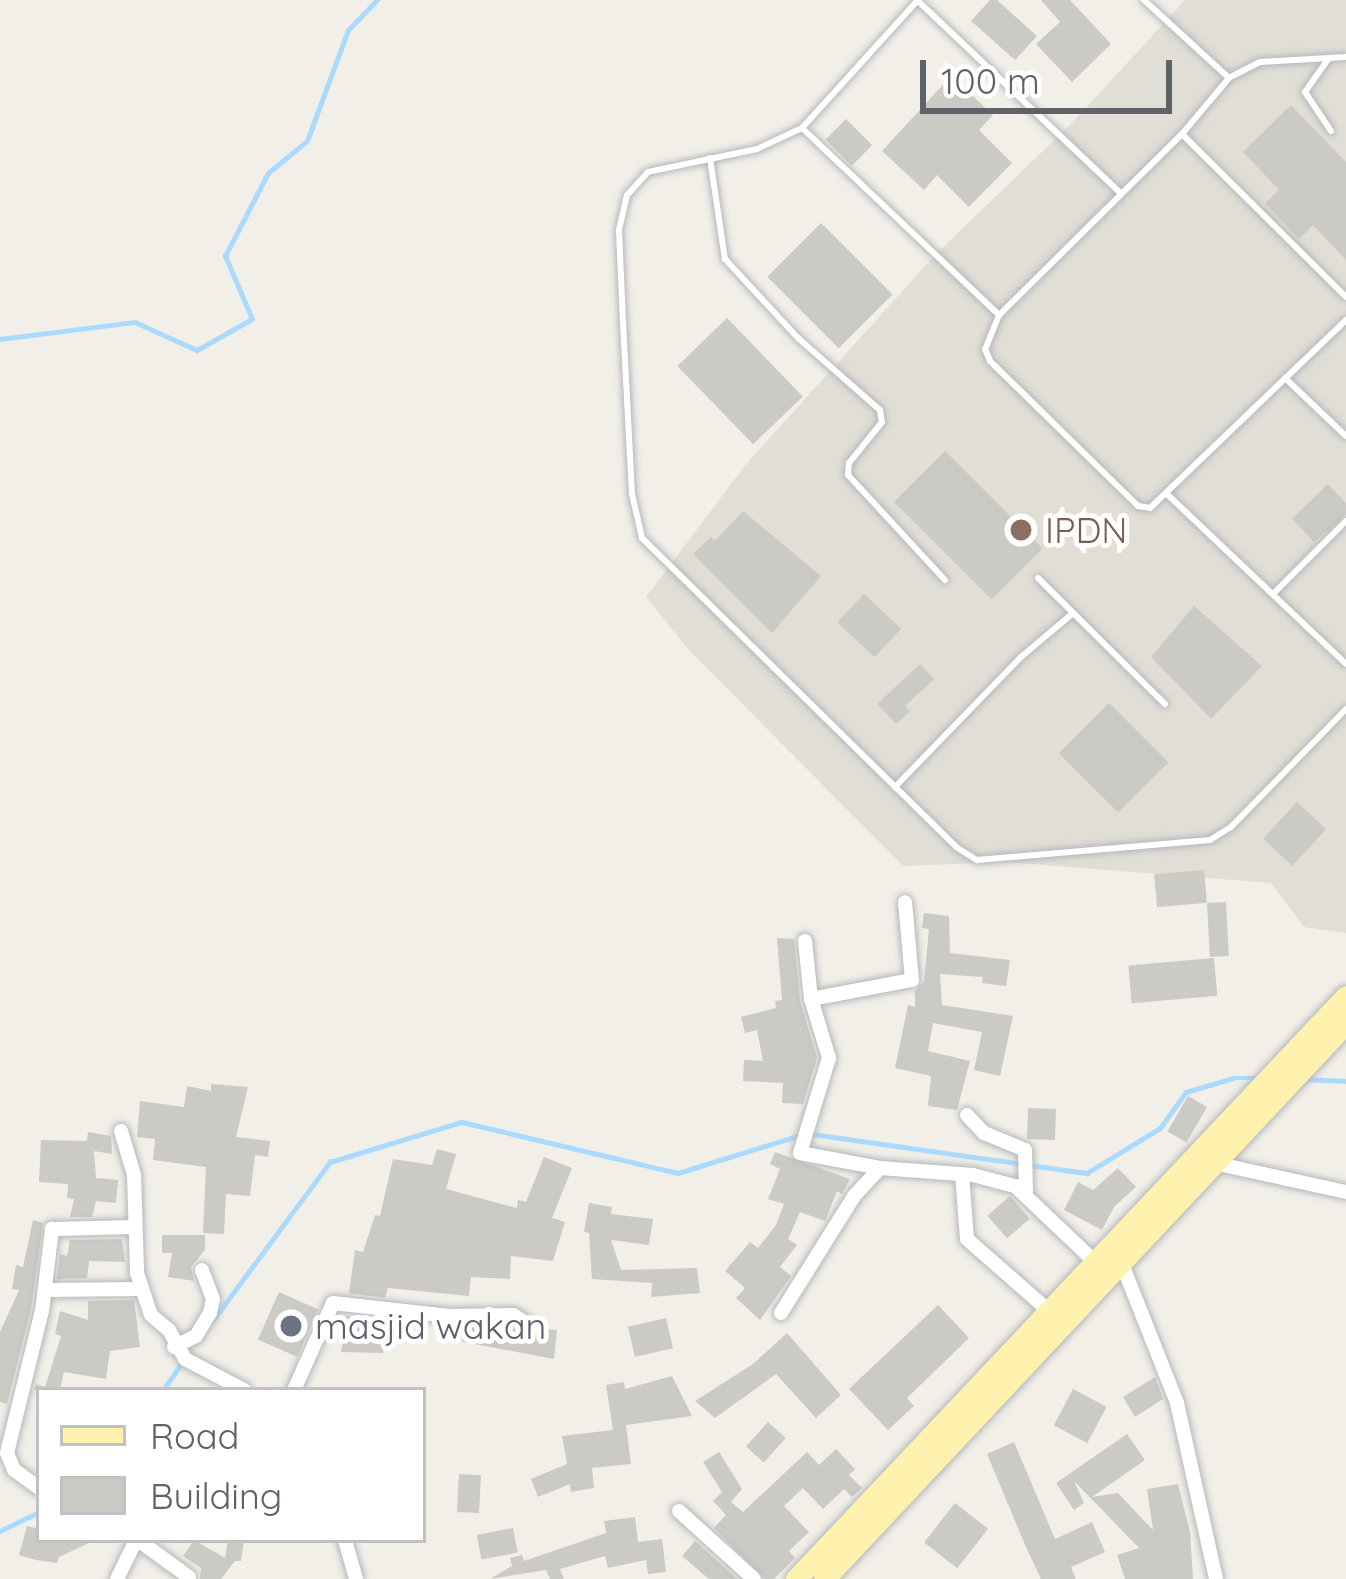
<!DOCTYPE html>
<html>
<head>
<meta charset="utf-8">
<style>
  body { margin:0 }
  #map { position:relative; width:1346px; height:1579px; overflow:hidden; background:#f1efe8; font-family:Quicksand,sans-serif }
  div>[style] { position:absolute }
  .education>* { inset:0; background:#e1ded6 }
  .stream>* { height:4.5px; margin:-2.25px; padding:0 2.25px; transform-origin:2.25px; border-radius:2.25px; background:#aadaff }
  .building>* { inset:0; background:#cccac5; transform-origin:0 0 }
  .roads { filter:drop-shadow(0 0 3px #b5b8bc) drop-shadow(0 0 3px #b5b8bc) }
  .lane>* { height:6px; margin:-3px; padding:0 3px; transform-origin:3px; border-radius:3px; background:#fff }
  .street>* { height:14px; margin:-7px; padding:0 7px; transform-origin:7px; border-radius:7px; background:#fff }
  .primary>* { height:21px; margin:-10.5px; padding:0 10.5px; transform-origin:10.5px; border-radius:10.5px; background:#fff2af }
  .dots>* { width:33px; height:33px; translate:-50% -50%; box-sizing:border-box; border:6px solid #fff; border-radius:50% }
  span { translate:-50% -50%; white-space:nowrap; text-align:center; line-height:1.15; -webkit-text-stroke:10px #fff; paint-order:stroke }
  .education-label { font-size:36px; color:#785e54 }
  .left { translate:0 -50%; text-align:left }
  .worship-label { font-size:36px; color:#5b616d }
  .legend { position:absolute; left:36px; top:1387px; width:390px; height:156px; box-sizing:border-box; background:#fff; border:3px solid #bfc1c3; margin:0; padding:15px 21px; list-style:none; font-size:36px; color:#5f6368 }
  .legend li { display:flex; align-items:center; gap:24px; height:60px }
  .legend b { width:60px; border:3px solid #bfc1c3 }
  .scale { position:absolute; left:920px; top:60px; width:252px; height:54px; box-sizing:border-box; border:6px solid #5f6368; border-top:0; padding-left:15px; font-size:36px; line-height:42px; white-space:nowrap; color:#5f6368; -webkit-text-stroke:9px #fff; paint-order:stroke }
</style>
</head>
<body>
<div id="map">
  <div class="education">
    <i style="clip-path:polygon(1185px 0,1346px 0,1346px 933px,1304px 927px,1271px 883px,1006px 862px,903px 866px,688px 649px,646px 597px,747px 463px,935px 255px,1071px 124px)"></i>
  </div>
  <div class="stream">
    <i style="left:0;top:339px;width:136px;rotate:-7.2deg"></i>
    <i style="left:135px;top:322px;width:68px;rotate:24.3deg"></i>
    <i style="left:197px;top:350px;width:63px;rotate:-29.4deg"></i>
    <i style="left:252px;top:319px;width:69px;rotate:-113.2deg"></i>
    <i style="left:225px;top:256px;width:93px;rotate:-62.6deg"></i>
    <i style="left:268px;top:173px;width:50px;rotate:-39.4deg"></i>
    <i style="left:307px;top:141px;width:118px;rotate:-69.7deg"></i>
    <i style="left:348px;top:30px;width:42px;rotate:-46deg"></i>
    <i style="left:1304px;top:1079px;width:42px;rotate:2.7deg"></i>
    <i style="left:812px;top:1134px;width:278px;rotate:8.1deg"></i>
    <i style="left:1087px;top:1173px;width:86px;rotate:-31.7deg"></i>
    <i style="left:1160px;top:1128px;width:44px;rotate:-54.2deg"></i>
    <i style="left:1186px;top:1092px;width:49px;rotate:-16.6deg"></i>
    <i style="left:1233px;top:1078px;width:23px"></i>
    <i style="left:213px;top:1320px;width:197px;rotate:-53.5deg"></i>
    <i style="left:330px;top:1162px;width:138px;rotate:-16.9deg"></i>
    <i style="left:462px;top:1122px;width:222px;rotate:13.3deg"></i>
    <i style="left:678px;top:1173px;width:129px;rotate:-17.2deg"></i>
    <i style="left:163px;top:1390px;width:33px;rotate:-55deg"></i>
    <i style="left:0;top:1531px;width:43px;rotate:-26deg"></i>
  </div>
  <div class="building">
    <i style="clip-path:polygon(990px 0,997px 0,1037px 36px,1015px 60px,971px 21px)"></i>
    <i style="clip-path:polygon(1041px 0,1070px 0,1111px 44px,1072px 82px,1036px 44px,1060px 22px)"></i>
    <i style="clip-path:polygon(951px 76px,993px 115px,979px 130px,1012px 163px,969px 207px,937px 175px,924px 190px,882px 151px)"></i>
    <i style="clip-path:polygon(1291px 105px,1346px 162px,1346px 260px,1313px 225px,1299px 239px,1265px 203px,1279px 190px,1243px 152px)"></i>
    <i style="left:846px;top:119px;width:37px;height:29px;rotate:45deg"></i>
    <i style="left:821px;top:223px;width:101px;height:76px;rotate:45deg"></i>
    <i style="left:727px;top:318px;width:109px;height:69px;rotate:46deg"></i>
    <i style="left:945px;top:451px;width:138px;height:72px;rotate:45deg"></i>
    <i style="clip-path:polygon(1328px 484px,1346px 503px,1346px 514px,1314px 542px,1292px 519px)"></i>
    <i style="clip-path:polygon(743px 511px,821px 576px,772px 633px,693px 554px,711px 537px,715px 541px)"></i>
    <i style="left:864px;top:594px;width:51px;height:39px;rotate:43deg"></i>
    <i style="clip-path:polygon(1194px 606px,1262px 666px,1211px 719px,1151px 657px)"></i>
    <i style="clip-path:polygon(920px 664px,934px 679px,905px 706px,910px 711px,896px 724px,877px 704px)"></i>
    <i style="left:1109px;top:703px;width:84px;height:71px;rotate:45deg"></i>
    <i style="left:1297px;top:802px;width:40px;height:50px;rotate:43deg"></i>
    <i style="left:1204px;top:870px;width:33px;height:50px;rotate:85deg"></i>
    <i style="left:1226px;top:902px;width:54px;height:19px;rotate:87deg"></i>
    <i style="clip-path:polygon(924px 913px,949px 916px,950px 953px,1010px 960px,1006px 986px,982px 983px,983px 977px,940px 974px,942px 1005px,1013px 1016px,1000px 1076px,974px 1070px,982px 1032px,933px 1023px,928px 1051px,970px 1061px,957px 1110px,928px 1106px,931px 1076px,895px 1068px,908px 1005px,915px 1007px,915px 991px,924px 981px,929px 929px,922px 928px)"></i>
    <i style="clip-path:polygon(777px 938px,794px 939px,800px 1001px,817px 1058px,803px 1104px,782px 1103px,783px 1083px,743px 1081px,744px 1060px,763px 1061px,757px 1030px,745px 1033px,741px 1017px,776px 1008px,775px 1001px,782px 1000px)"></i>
    <i style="left:1214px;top:958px;width:38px;height:86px;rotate:85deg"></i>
    <i style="clip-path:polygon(211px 1084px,248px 1087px,236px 1137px,270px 1141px,268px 1157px,255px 1155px,250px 1196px,226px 1194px,224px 1234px,203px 1233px,206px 1167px,153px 1160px,155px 1139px,137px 1137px,140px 1101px,184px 1107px,187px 1086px,211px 1091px)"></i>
    <i style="left:1188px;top:1096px;width:22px;height:41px;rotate:30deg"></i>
    <i style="left:1028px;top:1108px;width:28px;height:31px;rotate:2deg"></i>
    <i style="clip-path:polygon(88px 1132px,111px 1136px,112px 1154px,94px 1151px,96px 1178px,118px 1180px,116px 1203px,96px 1201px,92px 1217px,70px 1217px,74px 1199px,67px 1198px,68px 1184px,39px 1182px,41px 1140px,87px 1141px)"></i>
    <i style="clip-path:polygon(437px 1149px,456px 1154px,446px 1189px,517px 1208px,518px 1200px,526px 1202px,544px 1157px,572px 1168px,552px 1218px,565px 1222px,553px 1261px,511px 1256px,510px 1279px,471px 1277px,469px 1296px,388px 1288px,385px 1298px,349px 1293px,355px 1250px,363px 1252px,375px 1215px,380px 1216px,393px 1159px,432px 1165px)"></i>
    <i style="clip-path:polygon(775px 1152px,850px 1179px,842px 1194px,837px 1191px,825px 1221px,800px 1212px,788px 1239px,797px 1245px,780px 1267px,791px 1276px,760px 1320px,736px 1298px,745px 1288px,725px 1271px,750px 1242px,758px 1248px,776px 1225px,784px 1204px,768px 1199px,780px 1169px,770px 1164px)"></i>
    <i style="clip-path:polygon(1118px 1168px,1136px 1187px,1114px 1207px,1102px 1230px,1064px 1210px,1078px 1182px,1093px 1190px)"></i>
    <i style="left:1010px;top:1196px;width:30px;height:30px;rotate:49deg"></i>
    <i style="clip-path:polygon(589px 1203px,612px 1207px,611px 1214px,653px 1219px,649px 1245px,611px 1240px,621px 1270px,697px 1268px,700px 1293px,651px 1297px,652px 1283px,592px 1279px,589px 1233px,584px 1232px)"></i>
    <i style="clip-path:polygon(33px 1220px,43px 1223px,31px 1309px,7px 1404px,0 1402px,0 1332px,19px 1290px,12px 1289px,16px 1265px,23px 1267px)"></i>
    <i style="clip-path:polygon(162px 1235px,205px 1235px,205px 1250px,191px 1267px,194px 1281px,168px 1277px,172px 1253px,162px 1253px)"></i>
    <i style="clip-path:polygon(122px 1239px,125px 1262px,89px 1261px,87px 1278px,57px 1279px,60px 1254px,67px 1256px,70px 1240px)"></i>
    <i style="left:279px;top:1292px;width:43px;height:52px;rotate:24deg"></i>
    <i style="clip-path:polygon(134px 1300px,140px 1347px,110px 1351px,106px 1379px,64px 1372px,60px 1390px,34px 1390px,36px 1384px,45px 1387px,61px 1336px,55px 1334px,60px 1311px,88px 1320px,88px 1301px)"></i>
    <i style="clip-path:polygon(938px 1305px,969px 1338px,907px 1398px,914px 1406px,888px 1430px,849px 1389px)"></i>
    <i style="clip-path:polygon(346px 1316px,387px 1324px,383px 1353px,341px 1352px)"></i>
    <i style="left:666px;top:1318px;width:31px;height:39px;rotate:77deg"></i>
    <i style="clip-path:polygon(444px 1327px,510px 1327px,533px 1338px,543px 1329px,557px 1330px,554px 1359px,443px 1338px)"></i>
    <i style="clip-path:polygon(787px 1333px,841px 1395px,816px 1418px,776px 1374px,715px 1418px,695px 1401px,753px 1364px)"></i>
    <i style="clip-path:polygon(672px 1376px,692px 1416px,626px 1425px,631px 1464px,592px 1468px,594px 1488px,571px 1492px,570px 1484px,538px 1497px,531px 1479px,567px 1464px,562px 1436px,613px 1430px,606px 1385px,624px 1382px,625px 1389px)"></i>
    <i style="clip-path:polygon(1155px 1377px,1163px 1399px,1135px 1417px,1123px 1397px)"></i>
    <i style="left:1073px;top:1389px;width:38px;height:41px;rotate:28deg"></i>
    <i style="left:768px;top:1422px;width:24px;height:33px;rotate:42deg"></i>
    <i style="clip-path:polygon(1127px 1434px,1145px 1460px,1092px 1497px,1118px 1493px,1153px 1530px,1147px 1489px,1178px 1484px,1190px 1532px,1193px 1579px,1125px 1579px,1117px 1555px,1139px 1548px,1074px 1481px,1084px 1503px,1074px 1510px,1056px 1483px)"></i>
    <i style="clip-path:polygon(1014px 1442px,1055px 1539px,1092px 1522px,1105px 1552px,1071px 1567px,1076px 1579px,1041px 1579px,1026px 1547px,987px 1454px)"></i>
    <i style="clip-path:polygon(836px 1449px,855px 1469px,849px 1475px,862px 1488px,852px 1497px,844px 1489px,823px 1509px,803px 1488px,784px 1506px,809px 1532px,789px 1551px,795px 1558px,774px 1579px,765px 1579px,714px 1528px,726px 1515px,713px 1501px,722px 1492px,703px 1462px,719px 1452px,742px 1489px,731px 1502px,743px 1512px,807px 1452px,819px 1465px)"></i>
    <i style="left:459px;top:1474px;width:22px;height:38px;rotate:3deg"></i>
    <i style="left:955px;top:1503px;width:42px;height:50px;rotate:38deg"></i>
    <i style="clip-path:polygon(635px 1517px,638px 1542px,662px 1539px,666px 1572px,648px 1574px,646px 1560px,608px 1568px,605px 1556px,560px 1569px,564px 1579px,550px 1579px,546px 1570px,490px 1579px,512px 1566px,510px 1558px,522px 1555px,524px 1561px,606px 1533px,604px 1521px)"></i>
    <i style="clip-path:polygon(27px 1526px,39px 1529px,39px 1540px,95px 1540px,59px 1557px,57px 1563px,36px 1560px,19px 1555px)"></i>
    <i style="left:513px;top:1528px;width:25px;height:37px;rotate:79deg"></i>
    <i style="clip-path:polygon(194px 1540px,225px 1558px,228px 1540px,244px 1540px,241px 1561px,235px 1561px,221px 1579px,200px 1579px,201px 1568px,183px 1556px)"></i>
    <i style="clip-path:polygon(695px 1541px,737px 1579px,709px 1579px,682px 1556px)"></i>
  </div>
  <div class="roads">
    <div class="lane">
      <i style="left:917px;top:0;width:279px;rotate:43.5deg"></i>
      <i style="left:918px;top:0;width:173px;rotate:132.2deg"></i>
      <i style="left:802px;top:128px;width:50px;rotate:155deg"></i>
      <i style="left:757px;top:149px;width:111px;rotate:168.1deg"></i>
      <i style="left:648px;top:172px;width:31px;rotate:132deg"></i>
      <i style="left:627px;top:195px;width:37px;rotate:103deg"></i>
      <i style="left:619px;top:231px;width:91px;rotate:87.5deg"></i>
      <i style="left:623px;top:322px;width:172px;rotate:87deg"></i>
      <i style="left:632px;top:494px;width:45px;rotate:77.2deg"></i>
      <i style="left:642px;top:538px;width:441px;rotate:44.5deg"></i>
      <i style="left:956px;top:847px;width:25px;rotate:32deg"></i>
      <i style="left:977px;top:860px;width:234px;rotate:-4.9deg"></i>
      <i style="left:1210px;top:840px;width:25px;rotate:-32deg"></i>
      <i style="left:1231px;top:827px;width:165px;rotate:-45.7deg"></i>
      <i style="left:1144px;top:0;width:115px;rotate:42.5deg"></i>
      <i style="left:1346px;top:57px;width:86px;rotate:176.7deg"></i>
      <i style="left:1260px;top:62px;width:35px;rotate:153deg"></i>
      <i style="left:1229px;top:78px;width:73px;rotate:130deg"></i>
      <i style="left:1182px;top:134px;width:257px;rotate:135.3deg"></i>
      <i style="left:999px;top:315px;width:37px;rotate:112deg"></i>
      <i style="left:985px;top:349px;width:13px;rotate:67deg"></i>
      <i style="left:990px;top:361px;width:207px;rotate:44.4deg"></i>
      <i style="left:1138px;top:506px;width:12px;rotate:9deg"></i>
      <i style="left:1150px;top:508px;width:272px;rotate:-43.8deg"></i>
      <i style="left:1329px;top:58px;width:42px;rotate:125.2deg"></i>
      <i style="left:1305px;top:92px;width:47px;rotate:56.3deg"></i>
      <i style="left:802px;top:128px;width:272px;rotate:43.5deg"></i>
      <i style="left:1182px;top:134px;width:231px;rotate:44.8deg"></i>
      <i style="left:710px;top:158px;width:102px;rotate:81.6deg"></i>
      <i style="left:725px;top:259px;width:108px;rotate:47.3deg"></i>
      <i style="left:798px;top:338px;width:109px;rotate:41.3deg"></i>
      <i style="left:880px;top:410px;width:12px;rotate:81deg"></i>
      <i style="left:882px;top:422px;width:53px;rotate:128.8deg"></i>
      <i style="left:849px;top:463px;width:12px;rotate:95deg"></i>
      <i style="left:848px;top:475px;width:143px;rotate:47.3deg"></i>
      <i style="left:1285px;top:378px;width:84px;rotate:43.6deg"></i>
      <i style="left:1168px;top:495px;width:245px;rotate:43.5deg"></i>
      <i style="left:1038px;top:578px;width:179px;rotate:44.8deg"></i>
      <i style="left:1273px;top:594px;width:103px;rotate:-45deg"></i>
      <i style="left:895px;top:787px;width:181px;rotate:-45.9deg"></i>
      <i style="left:1021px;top:657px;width:68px;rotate:-40.2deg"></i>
    </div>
    <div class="street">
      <i style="left:805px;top:941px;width:58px;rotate:84.1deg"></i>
      <i style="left:811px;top:999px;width:62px;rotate:73deg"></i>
      <i style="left:829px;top:1058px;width:99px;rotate:107deg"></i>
      <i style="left:800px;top:1153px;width:81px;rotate:10.6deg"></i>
      <i style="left:811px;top:999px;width:103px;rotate:-10.7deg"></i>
      <i style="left:912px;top:980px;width:78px;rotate:-95.1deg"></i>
      <i style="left:967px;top:1115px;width:25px;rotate:47deg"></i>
      <i style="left:984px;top:1133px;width:44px;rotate:22.5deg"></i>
      <i style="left:1025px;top:1150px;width:42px;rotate:88.6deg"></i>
      <i style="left:121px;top:1131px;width:46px;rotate:73.5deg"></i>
      <i style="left:134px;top:1175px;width:98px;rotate:88.2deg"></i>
      <i style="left:137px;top:1273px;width:44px;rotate:71.6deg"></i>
      <i style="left:151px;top:1315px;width:23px;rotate:40deg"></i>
      <i style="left:169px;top:1330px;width:33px;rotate:61deg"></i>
      <i style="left:185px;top:1359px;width:67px;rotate:27.7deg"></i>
      <i style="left:1214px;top:1163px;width:135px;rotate:12.4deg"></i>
      <i style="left:962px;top:1174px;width:65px;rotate:85.6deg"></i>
      <i style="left:967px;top:1239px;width:109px;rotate:41.3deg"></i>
      <i style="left:1122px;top:1264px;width:149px;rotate:68.4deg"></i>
      <i style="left:1177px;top:1403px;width:180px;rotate:77.5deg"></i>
      <i style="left:45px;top:1290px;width:95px;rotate:-0.6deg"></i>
      <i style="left:781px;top:1313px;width:138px;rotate:-58deg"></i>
      <i style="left:854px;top:1196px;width:38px;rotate:-47deg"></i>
      <i style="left:880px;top:1168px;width:93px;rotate:4.3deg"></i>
      <i style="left:973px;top:1175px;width:43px;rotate:14.7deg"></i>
      <i style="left:1015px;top:1186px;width:112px;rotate:43.5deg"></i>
      <i style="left:174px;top:1347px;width:25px;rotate:-27deg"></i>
      <i style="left:196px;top:1336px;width:27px;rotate:-59deg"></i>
      <i style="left:210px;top:1313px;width:14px;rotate:-78deg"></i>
      <i style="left:213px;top:1299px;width:31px;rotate:-111deg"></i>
      <i style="left:294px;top:1390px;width:95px;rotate:-65.9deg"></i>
      <i style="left:333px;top:1303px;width:117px;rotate:6.4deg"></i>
      <i style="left:449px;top:1316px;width:64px;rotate:-0.9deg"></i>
      <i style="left:513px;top:1315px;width:22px;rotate:32deg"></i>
      <i style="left:39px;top:1488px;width:31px;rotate:-144deg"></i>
      <i style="left:14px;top:1470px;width:18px;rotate:-112deg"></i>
      <i style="left:7px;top:1453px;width:146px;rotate:-76.2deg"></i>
      <i style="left:42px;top:1311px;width:83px;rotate:-83deg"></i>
      <i style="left:52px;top:1229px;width:83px;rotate:-1.4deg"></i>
      <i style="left:679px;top:1511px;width:101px;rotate:42.2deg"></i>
      <i style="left:138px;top:1540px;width:63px;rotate:36deg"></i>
      <i style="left:345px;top:1540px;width:41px;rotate:74.2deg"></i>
      <i style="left:117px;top:1579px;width:43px;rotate:-64deg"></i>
    </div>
    <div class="primary">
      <i style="left:796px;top:1579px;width:801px;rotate:-46.67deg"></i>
      <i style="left:824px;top:1579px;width:763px;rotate:-46.81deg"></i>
    </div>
  </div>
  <div class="dots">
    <i style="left:1021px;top:530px;background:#8d6e63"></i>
    <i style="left:291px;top:1326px;background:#6b7280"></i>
  </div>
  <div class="education-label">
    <span class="left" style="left:1045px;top:530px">IPDN</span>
  </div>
  <div class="worship-label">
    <span class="left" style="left:315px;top:1326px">masjid wakan</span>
  </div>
  <ul class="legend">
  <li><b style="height:15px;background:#fff2af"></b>Road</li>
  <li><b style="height:33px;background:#cccac5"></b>Building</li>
  </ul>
  <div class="scale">100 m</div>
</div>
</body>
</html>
